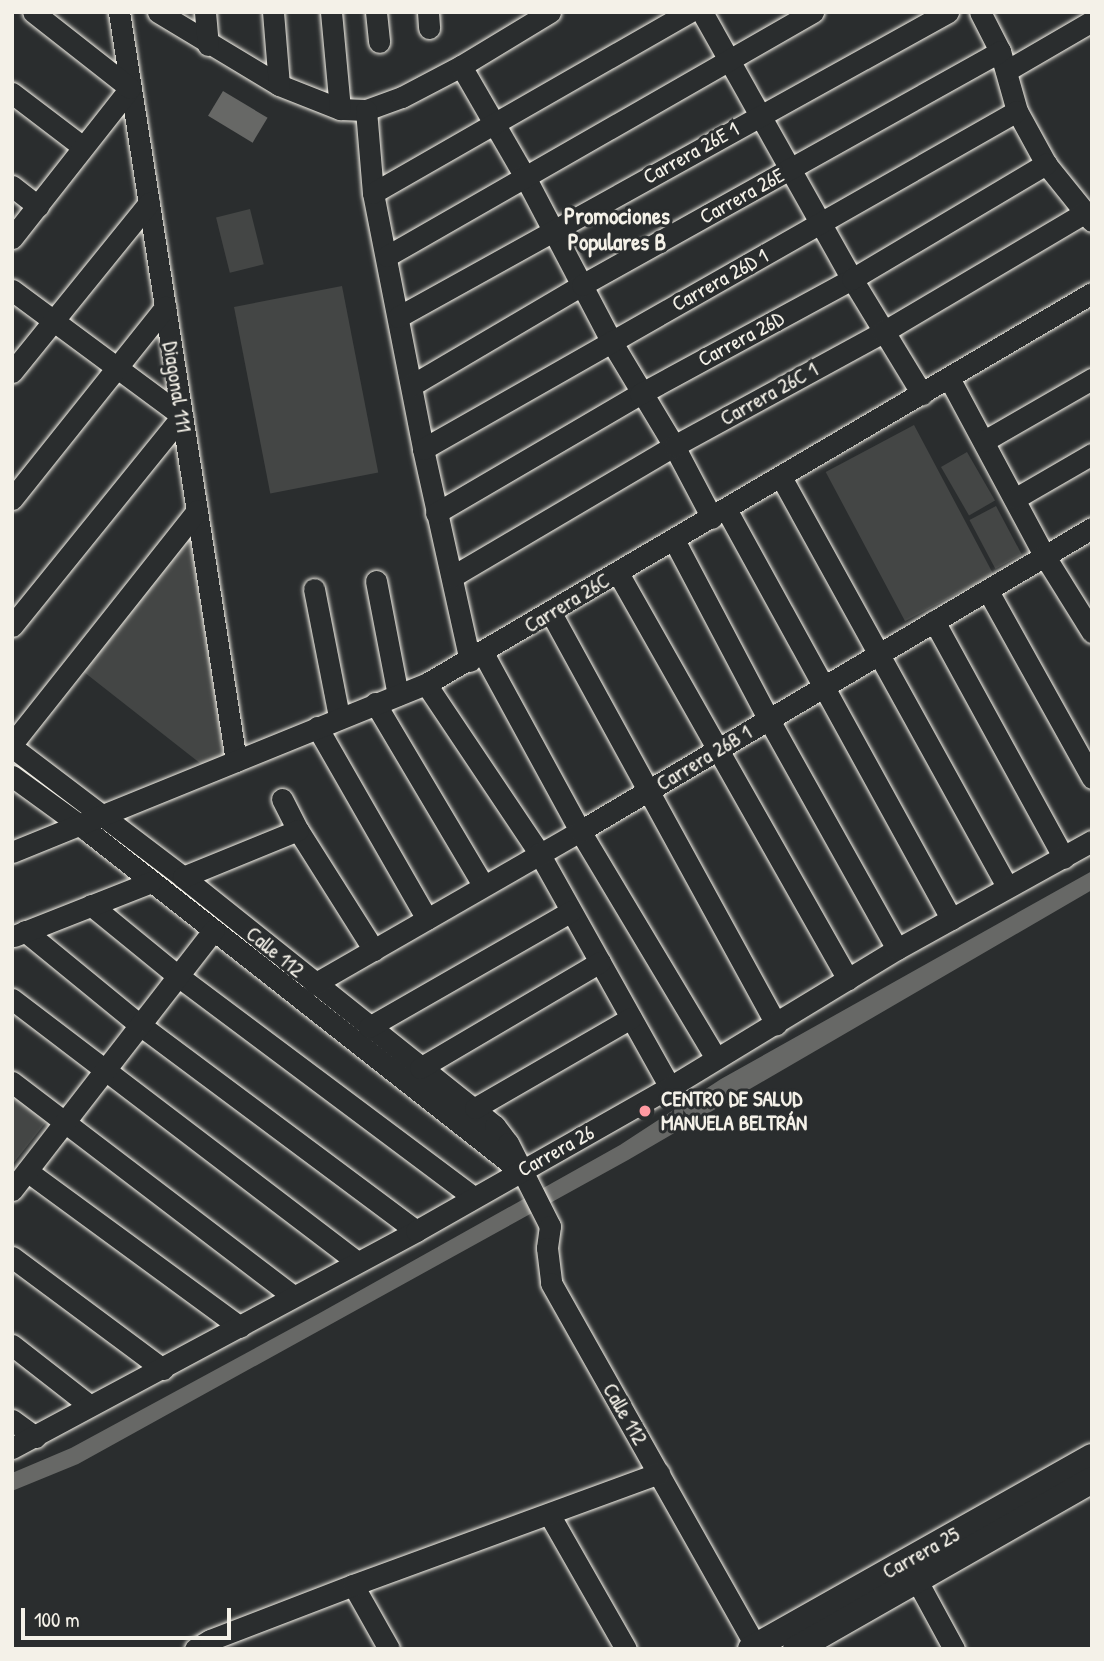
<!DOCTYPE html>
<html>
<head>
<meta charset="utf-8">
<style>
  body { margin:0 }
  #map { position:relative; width:1104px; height:1661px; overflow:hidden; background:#2a2d2e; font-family:"Patrick Hand",sans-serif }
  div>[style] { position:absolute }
  .green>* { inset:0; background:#444645; transform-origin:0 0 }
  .water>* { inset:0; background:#676866; transform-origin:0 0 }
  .roads { filter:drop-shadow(0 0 2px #f4f1e8) drop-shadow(0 0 2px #f4f1e8) }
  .minor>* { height:21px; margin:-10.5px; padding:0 10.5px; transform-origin:10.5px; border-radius:10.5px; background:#2a2d2e }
  .major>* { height:26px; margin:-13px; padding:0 13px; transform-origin:13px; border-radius:13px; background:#2a2d2e }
  .dots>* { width:19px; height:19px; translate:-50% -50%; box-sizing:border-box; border:4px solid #2a2d2e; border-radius:50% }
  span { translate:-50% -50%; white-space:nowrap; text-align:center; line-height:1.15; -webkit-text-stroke:6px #2a2d2e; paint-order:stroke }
  .street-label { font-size:21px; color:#f4f1e8 }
  .poi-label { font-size:21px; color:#f4f1e8; font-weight:700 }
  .left { translate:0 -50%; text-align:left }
  .neighbourhood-label { font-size:23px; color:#f4f1e8; font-weight:700 }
  .frame { position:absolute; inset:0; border:14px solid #f4f1e8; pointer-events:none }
  .scale { position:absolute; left:21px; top:1608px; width:210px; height:32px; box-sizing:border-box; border:4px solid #f4f1e8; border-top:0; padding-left:9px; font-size:21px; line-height:24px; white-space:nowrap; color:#f4f1e8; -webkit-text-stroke:5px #2a2d2e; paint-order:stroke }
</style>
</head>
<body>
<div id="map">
  <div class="green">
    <i style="left:250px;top:209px;width:57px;height:35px;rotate:76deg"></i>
    <i style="left:342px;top:286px;width:190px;height:110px;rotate:79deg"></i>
    <i style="left:914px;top:425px;width:169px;height:100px;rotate:62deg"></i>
    <i style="left:967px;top:452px;width:56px;height:30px;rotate:60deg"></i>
    <i style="left:996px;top:506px;width:55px;height:30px;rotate:62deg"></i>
    <i style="clip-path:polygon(197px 511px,236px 761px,210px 771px,75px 665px)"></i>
    <i style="clip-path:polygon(12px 1094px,47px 1121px,12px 1165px)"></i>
  </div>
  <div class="water">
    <i style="left:223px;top:91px;width:52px;height:29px;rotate:31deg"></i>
    <i style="clip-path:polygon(1092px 871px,1092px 890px,628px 1160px,78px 1464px,12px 1491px,12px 1473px,71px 1448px,318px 1314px,620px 1145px,721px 1079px)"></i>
  </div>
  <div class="roads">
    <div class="minor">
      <i style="left:119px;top:12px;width:758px;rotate:81.12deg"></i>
      <i style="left:158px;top:12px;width:141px;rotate:31.1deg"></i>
      <i style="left:279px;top:85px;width:66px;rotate:21.5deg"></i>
      <i style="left:340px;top:109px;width:26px;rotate:2deg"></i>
      <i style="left:366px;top:110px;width:38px;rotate:-20deg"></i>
      <i style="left:402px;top:97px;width:67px;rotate:-27.7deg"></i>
      <i style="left:461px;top:66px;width:104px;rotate:-31.2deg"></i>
      <i style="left:205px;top:12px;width:33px;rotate:85deg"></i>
      <i style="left:273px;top:12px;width:73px;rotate:85.3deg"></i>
      <i style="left:331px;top:12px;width:97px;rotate:84.7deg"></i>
      <i style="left:376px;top:12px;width:30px;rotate:84deg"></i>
      <i style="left:428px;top:12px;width:16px;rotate:86deg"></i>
      <i style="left:702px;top:12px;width:306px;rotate:60.7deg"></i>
      <i style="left:852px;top:279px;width:135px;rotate:58.7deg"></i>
      <i style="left:980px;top:12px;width:44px;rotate:62.9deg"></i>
      <i style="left:1000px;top:51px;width:62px;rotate:74.2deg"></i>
      <i style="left:1017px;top:111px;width:60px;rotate:61.3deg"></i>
      <i style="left:1046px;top:164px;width:73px;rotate:51.1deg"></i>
      <i style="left:461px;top:66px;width:126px;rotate:60deg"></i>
      <i style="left:524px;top:175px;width:187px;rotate:62.3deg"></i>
      <i style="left:611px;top:341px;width:122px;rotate:59deg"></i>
      <i style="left:674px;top:446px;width:81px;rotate:62.2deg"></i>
      <i style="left:1006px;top:71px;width:99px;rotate:-30.2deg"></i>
      <i style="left:12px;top:93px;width:89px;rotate:37.3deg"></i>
      <i style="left:366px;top:110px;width:83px;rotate:85.2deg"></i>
      <i style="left:373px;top:193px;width:261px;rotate:78.9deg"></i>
      <i style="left:423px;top:449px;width:217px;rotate:77.5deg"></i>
      <i style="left:12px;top:186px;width:33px;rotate:38deg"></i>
      <i style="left:373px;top:193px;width:364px;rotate:-29.8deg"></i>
      <i style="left:12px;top:238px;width:191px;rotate:-51.8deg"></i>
      <i style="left:130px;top:88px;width:123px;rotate:-141.9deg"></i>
      <i style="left:387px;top:256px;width:491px;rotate:-29.8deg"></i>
      <i style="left:12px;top:290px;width:212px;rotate:36.5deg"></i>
      <i style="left:182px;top:416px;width:270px;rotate:129deg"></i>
      <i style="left:398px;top:317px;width:629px;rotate:-29.01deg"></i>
      <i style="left:12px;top:372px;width:218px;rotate:-51deg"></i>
      <i style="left:949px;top:378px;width:201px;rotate:61.8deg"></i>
      <i style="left:1044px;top:555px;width:91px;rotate:58.1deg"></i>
      <i style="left:412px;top:385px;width:197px;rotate:-30.5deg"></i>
      <i style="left:582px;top:285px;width:479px;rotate:-29.2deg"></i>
      <i style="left:984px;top:441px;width:125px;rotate:-29.9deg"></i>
      <i style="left:423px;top:449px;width:683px;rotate:-29.64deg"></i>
      <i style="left:781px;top:477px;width:468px;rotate:61.1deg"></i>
      <i style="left:1016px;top:498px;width:88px;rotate:-30.1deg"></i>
      <i style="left:12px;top:499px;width:246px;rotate:-51.4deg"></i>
      <i style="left:726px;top:509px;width:468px;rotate:61.2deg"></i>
      <i style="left:436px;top:513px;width:236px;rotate:-30.3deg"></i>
      <i style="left:640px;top:394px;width:241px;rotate:-28.5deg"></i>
      <i style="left:852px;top:279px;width:226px;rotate:-30.7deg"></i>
      <i style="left:674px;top:540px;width:204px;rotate:62.2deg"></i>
      <i style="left:769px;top:720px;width:262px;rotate:60.8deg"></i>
      <i style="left:618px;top:573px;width:467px;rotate:60.5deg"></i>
      <i style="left:453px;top:576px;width:256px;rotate:-30.5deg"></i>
      <i style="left:674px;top:446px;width:238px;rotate:-28.6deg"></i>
      <i style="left:883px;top:332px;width:236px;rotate:-30.6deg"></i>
      <i style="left:376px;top:581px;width:116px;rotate:79.1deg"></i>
      <i style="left:314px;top:589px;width:130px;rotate:78.9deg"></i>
      <i style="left:988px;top:591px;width:214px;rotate:60.9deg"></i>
      <i style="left:551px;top:613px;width:469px;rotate:61.3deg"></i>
      <i style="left:934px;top:621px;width:270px;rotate:61.3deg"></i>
      <i style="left:483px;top:653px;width:203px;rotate:61.4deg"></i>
      <i style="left:580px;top:831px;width:265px;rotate:59.1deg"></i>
      <i style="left:426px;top:684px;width:203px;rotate:56.2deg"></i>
      <i style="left:539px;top:853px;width:268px;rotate:60.8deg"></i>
      <i style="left:375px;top:703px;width:212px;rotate:59.3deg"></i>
      <i style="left:317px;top:727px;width:221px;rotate:60.2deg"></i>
      <i style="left:12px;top:744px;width:298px;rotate:-51.6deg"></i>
      <i style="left:12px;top:747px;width:215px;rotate:37.2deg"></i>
      <i style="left:183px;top:877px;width:399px;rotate:38.6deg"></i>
      <i style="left:495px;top:1126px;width:21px;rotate:53deg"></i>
      <i style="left:508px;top:1143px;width:93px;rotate:63.2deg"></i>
      <i style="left:550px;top:1226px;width:22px;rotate:98deg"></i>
      <i style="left:547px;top:1248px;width:35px;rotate:83deg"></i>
      <i style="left:551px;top:1283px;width:420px;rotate:60.6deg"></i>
      <i style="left:12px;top:776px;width:95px;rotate:36deg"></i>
      <i style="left:89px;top:832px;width:547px;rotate:38.17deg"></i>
      <i style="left:282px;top:799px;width:35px;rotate:63deg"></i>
      <i style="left:298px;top:830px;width:142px;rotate:57.7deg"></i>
      <i style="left:12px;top:852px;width:447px;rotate:-22.1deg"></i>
      <i style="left:426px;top:684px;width:772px;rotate:-30.42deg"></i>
      <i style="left:183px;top:877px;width:124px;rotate:-22.2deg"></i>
      <i style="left:91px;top:905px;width:112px;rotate:39.2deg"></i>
      <i style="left:178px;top:976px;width:369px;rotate:36.8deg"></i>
      <i style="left:25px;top:931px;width:149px;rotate:39.3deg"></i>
      <i style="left:140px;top:1025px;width:344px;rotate:36.7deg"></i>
      <i style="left:14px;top:936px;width:147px;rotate:-21.5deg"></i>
      <i style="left:314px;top:984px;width:307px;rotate:-29.9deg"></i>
      <i style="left:580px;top:831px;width:595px;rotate:-30.62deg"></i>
      <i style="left:12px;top:999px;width:434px;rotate:37.3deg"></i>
      <i style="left:369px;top:1027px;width:232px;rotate:-29.8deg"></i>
      <i style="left:420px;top:1068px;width:209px;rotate:-30.5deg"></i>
      <i style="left:12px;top:1082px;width:353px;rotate:37.3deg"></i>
      <i style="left:475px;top:1108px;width:180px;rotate:-30deg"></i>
      <i style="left:27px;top:1171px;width:264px;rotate:36.2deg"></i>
      <i style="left:12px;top:1190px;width:329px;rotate:-52.2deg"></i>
      <i style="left:12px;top:1257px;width:188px;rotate:36.6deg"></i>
      <i style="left:12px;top:1345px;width:98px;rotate:37.9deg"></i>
      <i style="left:12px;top:1420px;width:29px;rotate:36deg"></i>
      <i style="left:12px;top:1448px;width:459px;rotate:-28.2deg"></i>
      <i style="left:416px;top:1231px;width:292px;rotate:-29.6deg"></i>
      <i style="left:670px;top:1087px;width:266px;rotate:-31.3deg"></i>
      <i style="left:897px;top:949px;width:223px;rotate:-29deg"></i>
      <i style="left:549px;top:1514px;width:155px;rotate:60.3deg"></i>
      <i style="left:916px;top:1579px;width:80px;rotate:61.5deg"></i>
      <i style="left:353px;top:1585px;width:73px;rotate:60.6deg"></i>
      <i style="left:195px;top:1649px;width:17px;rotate:-31deg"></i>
      <i style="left:210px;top:1640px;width:153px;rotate:-21deg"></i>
      <i style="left:353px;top:1585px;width:326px;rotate:-20.1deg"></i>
    </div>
    <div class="major">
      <i style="left:751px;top:1649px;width:391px;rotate:-29.4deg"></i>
      <i style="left:796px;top:1649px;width:341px;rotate:-29.7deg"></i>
    </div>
  </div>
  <div class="dots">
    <i style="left:645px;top:1111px;background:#ff9aa2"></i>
  </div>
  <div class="street-label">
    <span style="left:691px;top:153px;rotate:-29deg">Carrera 26E 1</span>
    <span style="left:742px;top:196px;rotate:-29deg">Carrera 26E</span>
    <span style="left:720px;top:280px;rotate:-29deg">Carrera 26D 1</span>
    <span style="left:741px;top:339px;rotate:-28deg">Carrera 26D</span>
    <span style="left:177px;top:387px;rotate:81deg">Diagonal 111</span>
    <span style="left:769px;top:394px;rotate:-29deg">Carrera 26C 1</span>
    <span style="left:567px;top:603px;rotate:-31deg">Carrera 26C</span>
    <span style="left:704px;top:758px;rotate:-31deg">Carrera 26B 1</span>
    <span style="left:275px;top:952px;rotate:39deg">Calle 112</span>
    <span style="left:556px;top:1151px;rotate:-29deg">Carrera 26</span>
    <span style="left:625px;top:1414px;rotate:60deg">Calle 112</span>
    <span style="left:921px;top:1553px;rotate:-29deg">Carrera 25</span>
  </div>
  <div class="poi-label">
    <span class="left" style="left:661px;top:1111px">CENTRO DE SALUD<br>MANUELA BELTRÁN</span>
  </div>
  <div class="neighbourhood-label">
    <span style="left:617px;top:229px">Promociones<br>Populares B</span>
  </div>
  <div class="frame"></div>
  <div class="scale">100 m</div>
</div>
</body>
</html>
